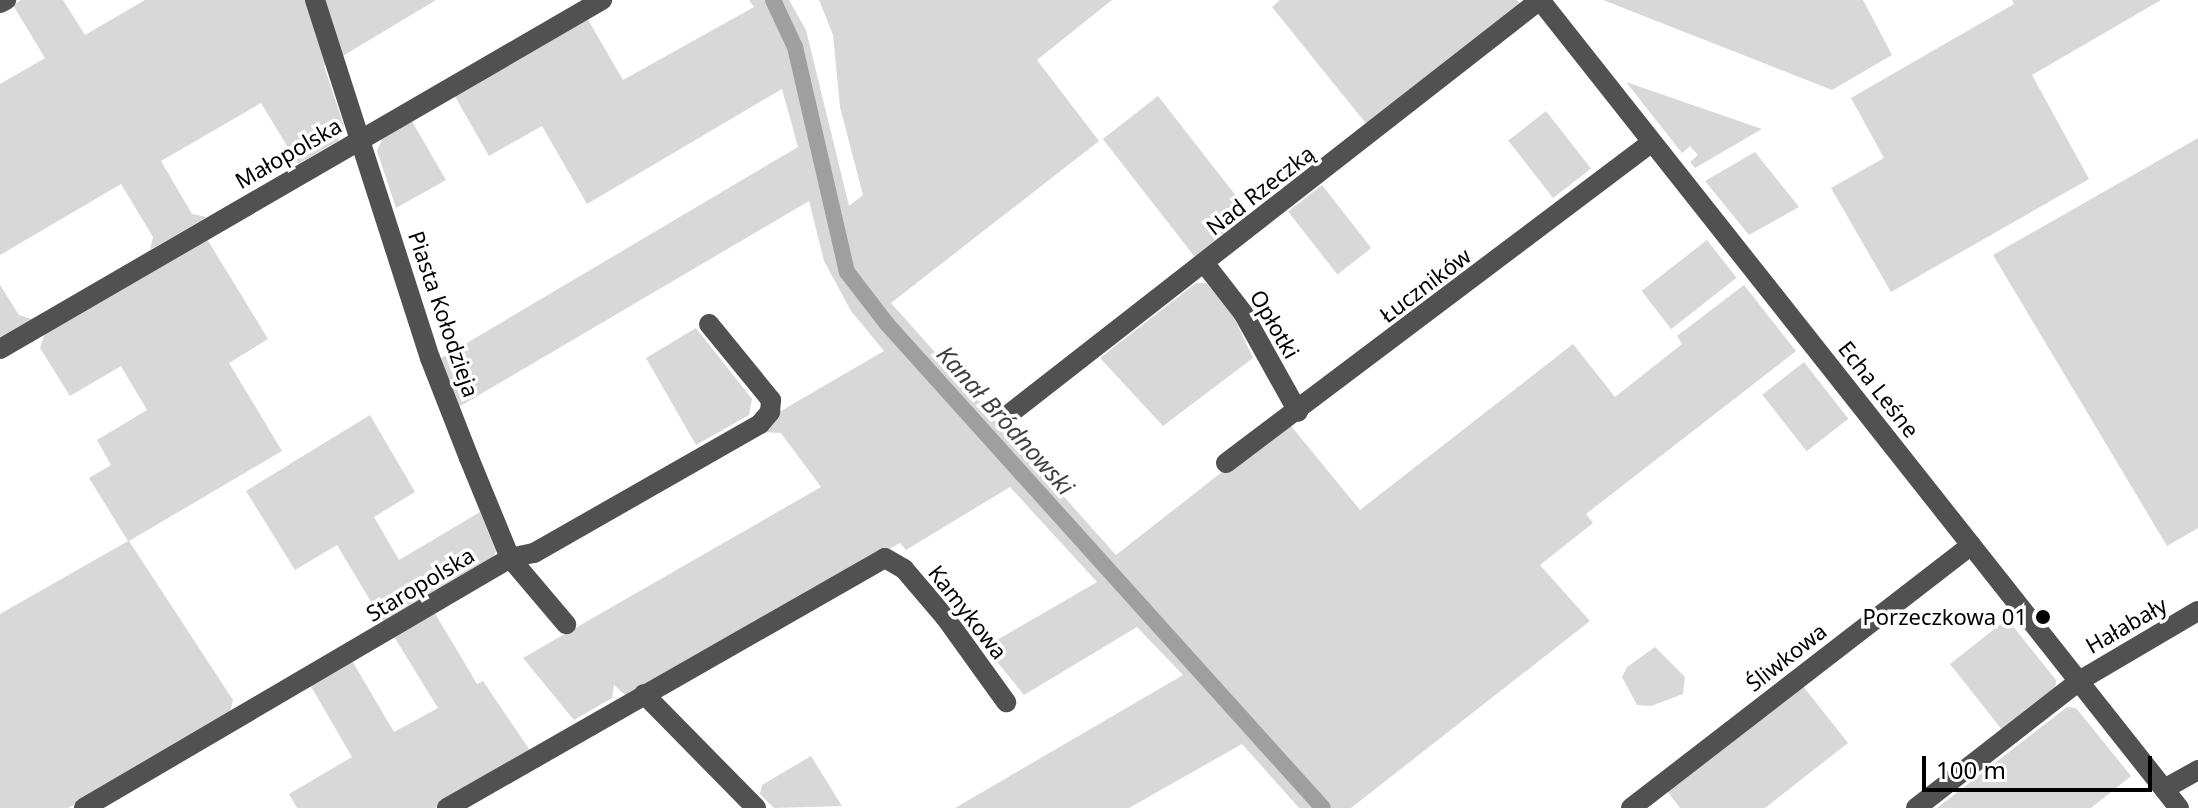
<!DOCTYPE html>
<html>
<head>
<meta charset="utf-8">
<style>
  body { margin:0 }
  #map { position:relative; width:2198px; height:808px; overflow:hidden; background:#fff; font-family:"Noto Sans",sans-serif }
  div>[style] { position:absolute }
  .green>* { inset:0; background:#d8d8d8; transform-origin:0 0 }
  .canal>* { height:16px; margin:-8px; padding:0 8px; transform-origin:8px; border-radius:8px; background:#9f9f9f }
  .minor>* { height:20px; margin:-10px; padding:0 10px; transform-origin:10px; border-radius:10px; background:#515151 }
  .dots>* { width:22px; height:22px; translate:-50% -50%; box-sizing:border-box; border:4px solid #fff; border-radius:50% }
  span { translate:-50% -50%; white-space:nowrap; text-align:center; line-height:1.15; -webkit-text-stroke:7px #fff; paint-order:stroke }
  .street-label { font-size:22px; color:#000 }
  .poi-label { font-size:22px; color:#000 }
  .right { translate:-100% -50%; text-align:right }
  .water-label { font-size:24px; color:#404040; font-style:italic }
  .scale { position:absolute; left:1922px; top:756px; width:230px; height:36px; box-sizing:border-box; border:4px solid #000; border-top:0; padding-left:10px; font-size:24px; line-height:28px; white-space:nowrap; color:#000; -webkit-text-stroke:6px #fff; paint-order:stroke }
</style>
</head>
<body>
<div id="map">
  <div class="green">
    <i style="clip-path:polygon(21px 0,63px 0,85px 35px,145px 0,309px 0,331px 62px,324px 66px,344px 126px,338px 141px,298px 164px,261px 103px,161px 161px,192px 214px,207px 217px,150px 250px,153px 237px,121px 184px,0 255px,0 84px,45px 58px,13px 5px)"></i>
    <i style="clip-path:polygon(318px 0,436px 0,341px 57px)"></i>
    <i style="clip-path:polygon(749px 0,789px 0,806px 30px,849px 206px,863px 195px,840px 107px,833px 35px,819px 0,1112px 0,1037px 60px,1099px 141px,891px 303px,1116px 555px,1287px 421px,1360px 510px,1573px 344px,1615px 397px,1682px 344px,1677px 336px,1744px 285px,1796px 351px,1586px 514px,1593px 523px,1540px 565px,1590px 621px,1351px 808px,1299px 808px,1242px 744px,1129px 808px,955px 808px,1183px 675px,1137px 627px,1024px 695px,985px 647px,1097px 582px,1010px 487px,906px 550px,900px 543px,626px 696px,614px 685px,612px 698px,574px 720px,523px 658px,821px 487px,781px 433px,763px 432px,779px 412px,884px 351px,851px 311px,824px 261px,809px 201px,457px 408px,438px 360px,798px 147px,782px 89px,587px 204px,542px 126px,489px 156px,453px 93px,587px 18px,623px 80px,754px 7px)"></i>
    <i style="clip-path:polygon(1280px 0,1517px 0,1522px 6px,1368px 126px,1272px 7px)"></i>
    <i style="clip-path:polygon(1603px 0,1863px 0,1892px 55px,1832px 90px)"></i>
    <i style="clip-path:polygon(2012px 0,2161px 0,2032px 75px,2089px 179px,1891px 292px,1831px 188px,1884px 158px,1851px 98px,2014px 4px)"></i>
    <i style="clip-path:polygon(1626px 82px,1762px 129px,1695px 168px,1690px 162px,1698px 155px,1690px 146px,1682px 153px)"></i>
    <i style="left:1158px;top:96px;width:152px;height:70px;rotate:52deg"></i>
    <i style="left:1546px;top:111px;width:73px;height:48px;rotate:52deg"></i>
    <i style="clip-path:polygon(410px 118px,446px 180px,396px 208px,377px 151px,385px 133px)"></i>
    <i style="clip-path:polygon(2198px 138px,2198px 528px,2167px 546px,1993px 255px)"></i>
    <i style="clip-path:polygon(1755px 152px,1799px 207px,1749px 235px,1705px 181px)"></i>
    <i style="left:1322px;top:185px;width:80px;height:43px;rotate:52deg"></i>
    <i style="clip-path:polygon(207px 239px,268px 339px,229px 363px,282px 451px,129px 541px,233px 700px,229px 716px,68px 808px,0 808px,0 614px,128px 541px,89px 478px,111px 465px,97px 440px,147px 410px,121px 366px,70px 396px,40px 348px,45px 333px)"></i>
    <i style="left:1707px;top:240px;width:48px;height:83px;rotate:52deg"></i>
    <i style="clip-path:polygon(1196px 283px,1206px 283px,1231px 311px,1253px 358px,1163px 426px,1100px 358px)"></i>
    <i style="clip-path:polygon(0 285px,19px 315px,32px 319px,0 337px)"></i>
    <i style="clip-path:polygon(696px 328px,752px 399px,749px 415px,696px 445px,646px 358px)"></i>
    <i style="left:1804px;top:362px;width:72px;height:53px;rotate:52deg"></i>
    <i style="clip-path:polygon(370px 415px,415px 492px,374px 517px,399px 560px,480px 512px,496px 551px,491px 562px,385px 625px,337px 545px,295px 570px,246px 491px)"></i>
    <i style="clip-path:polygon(433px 610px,477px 684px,483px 681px,531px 752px,435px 808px,297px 808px,289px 794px,352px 757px,309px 683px,351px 659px,394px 732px,438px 708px,393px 635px)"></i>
    <i style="clip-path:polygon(2007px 619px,2056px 680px,2055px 690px,2003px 731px,1950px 664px)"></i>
    <i style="clip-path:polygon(1655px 647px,1685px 677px,1683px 694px,1651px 706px,1637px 705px,1622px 677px,1627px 667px)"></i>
    <i style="clip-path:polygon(1803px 686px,1848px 743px,1765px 808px,1680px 808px,1667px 791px)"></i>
    <i style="clip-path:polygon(2067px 707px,2076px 708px,2131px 776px,2091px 808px,1937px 808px)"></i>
    <i style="clip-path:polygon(811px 756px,842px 806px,774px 808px,760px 794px,762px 785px)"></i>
  </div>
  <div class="canal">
    <i style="left:773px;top:0;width:52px;rotate:64.9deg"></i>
    <i style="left:795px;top:47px;width:231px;rotate:77deg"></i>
    <i style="left:847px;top:272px;width:66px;rotate:52.4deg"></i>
    <i style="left:887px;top:324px;width:651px;rotate:47.99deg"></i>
  </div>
  <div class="minor">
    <i style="left:315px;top:0;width:376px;rotate:72.2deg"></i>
    <i style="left:430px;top:358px;width:107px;rotate:68.7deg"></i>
    <i style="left:469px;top:458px;width:108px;rotate:67.7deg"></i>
    <i style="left:510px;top:558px;width:87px;rotate:49.7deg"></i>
    <i style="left:1540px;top:0;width:1030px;rotate:51.66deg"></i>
    <i style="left:0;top:3px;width:7px;rotate:-27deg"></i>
    <i style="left:1205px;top:264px;width:62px;rotate:52.2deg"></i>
    <i style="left:1243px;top:313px;width:113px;rotate:60.9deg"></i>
    <i style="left:0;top:349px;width:696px;rotate:-30.1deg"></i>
    <i style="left:1008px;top:415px;width:675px;rotate:-37.96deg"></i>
    <i style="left:1226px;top:463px;width:533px;rotate:-37deg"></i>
    <i style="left:644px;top:694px;width:160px;rotate:45.5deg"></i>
    <i style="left:2164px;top:789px;width:39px;rotate:-29deg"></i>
    <i style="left:84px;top:808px;width:494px;rotate:-30.4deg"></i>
    <i style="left:510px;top:558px;width:25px;rotate:-12deg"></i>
    <i style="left:534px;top:553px;width:260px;rotate:-29.7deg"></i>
    <i style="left:760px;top:424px;width:16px;rotate:-50deg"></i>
    <i style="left:770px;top:412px;width:12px;rotate:-85deg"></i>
    <i style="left:771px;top:400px;width:98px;rotate:-129.2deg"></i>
    <i style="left:447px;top:808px;width:504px;rotate:-29.72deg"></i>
    <i style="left:885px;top:558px;width:22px;rotate:30deg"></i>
    <i style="left:904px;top:569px;width:63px;rotate:49.5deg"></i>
    <i style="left:945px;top:617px;width:105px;rotate:54.3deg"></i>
    <i style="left:1631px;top:808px;width:430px;rotate:-37.7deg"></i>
    <i style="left:1916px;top:808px;width:207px;rotate:-37.9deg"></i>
    <i style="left:2079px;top:681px;width:138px;rotate:-30.5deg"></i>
  </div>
  <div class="dots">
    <i style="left:2043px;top:617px;background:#000"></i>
  </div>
  <div class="street-label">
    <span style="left:288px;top:153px;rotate:-30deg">Małopolska</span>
    <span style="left:1260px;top:190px;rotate:-38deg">Nad Rzeczką</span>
    <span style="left:1425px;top:285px;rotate:-37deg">Łuczników</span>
    <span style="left:444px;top:314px;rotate:71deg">Piasta Kołodzieja</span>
    <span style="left:1275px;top:324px;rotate:60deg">Opłotki</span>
    <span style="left:1879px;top:389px;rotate:52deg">Echa Leśne</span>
    <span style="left:420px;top:584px;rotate:-31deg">Staropolska</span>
    <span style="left:968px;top:612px;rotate:52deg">Kamykowa</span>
    <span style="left:2126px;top:625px;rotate:-30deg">Hałabały</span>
    <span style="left:1786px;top:657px;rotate:-38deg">Śliwkowa</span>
  </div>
  <div class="poi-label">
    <span class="right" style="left:2027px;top:617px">Porzeczkowa 01</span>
  </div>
  <div class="water-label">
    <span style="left:1006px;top:420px;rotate:48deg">Kanał Bródnowski</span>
  </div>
  <div class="scale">100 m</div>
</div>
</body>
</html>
